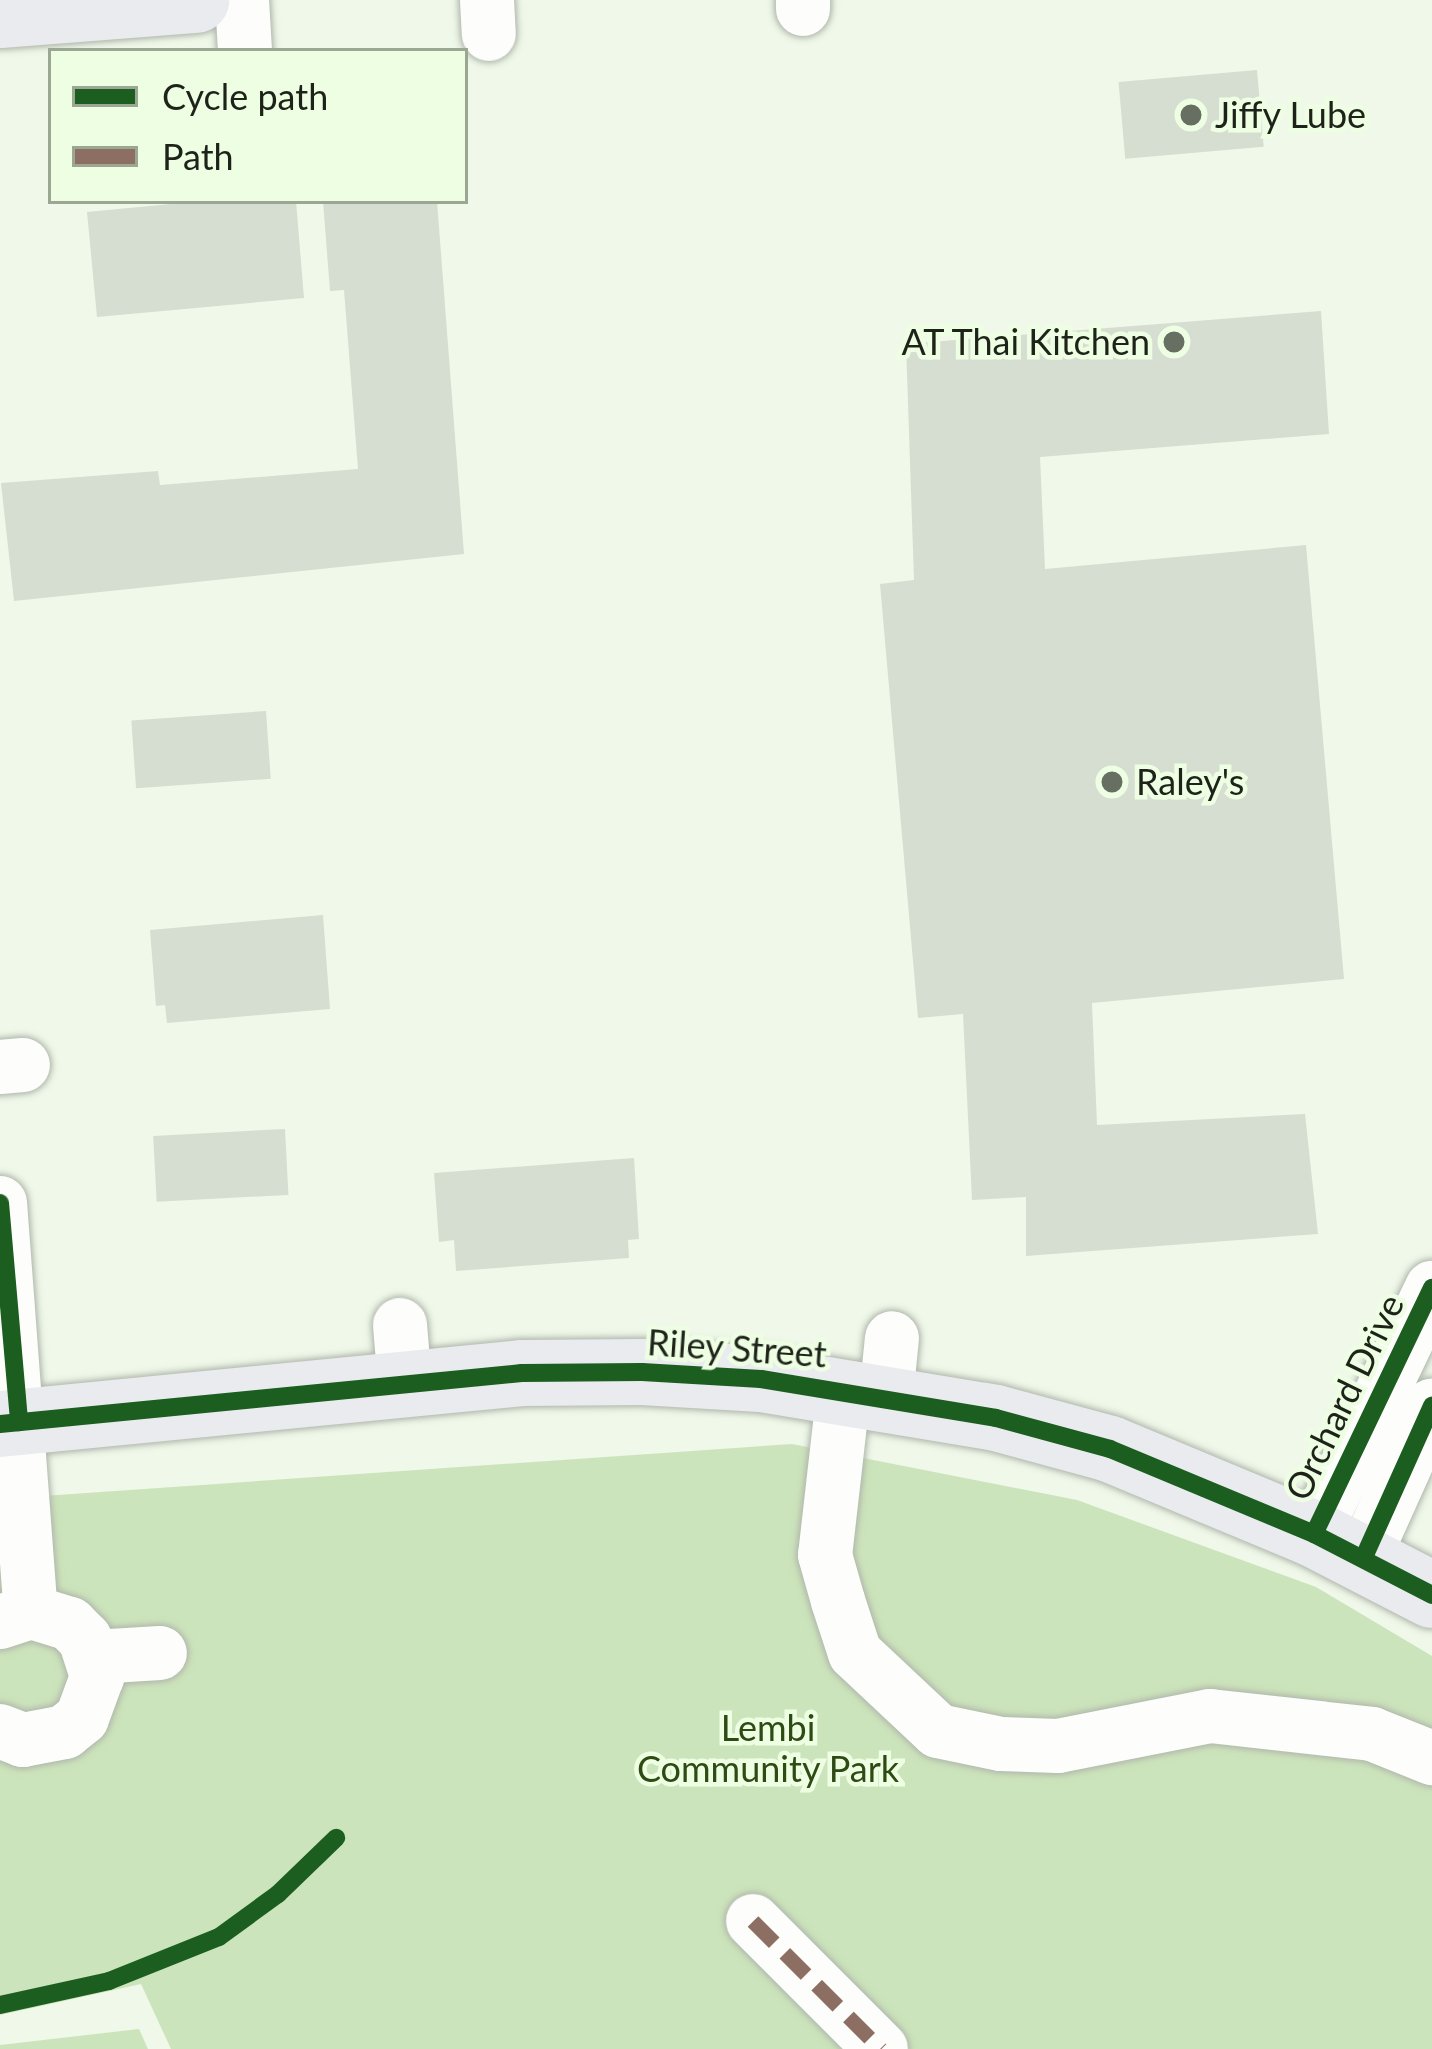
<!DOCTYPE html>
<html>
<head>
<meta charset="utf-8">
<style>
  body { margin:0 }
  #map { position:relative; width:1432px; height:2049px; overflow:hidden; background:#eff8e9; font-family:Lato,sans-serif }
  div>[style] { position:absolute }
  .green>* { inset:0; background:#cce4bb }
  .building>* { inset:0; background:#d6ded2; transform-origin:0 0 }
  .roads { filter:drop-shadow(0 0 3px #b0b7ac) drop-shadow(0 0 3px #b0b7ac) }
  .minor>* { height:54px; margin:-27px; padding:0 27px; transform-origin:27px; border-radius:27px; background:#fdfefc }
  .major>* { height:66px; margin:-33px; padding:0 33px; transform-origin:33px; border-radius:33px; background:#eaebef }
  .quiet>* { height:15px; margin-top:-7.5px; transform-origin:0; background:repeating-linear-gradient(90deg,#8d6e63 0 30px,transparent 0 45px) }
  .cycleway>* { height:18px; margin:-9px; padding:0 9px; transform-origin:9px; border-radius:9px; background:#1b5e20 }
  .dots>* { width:33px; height:33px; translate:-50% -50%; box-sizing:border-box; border:6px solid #eefee3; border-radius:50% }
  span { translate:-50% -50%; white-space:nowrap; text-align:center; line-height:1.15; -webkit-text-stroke:9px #eefee3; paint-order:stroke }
  .poi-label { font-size:36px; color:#1e231a }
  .left { translate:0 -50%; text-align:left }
  .right { translate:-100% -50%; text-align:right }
  .street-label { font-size:36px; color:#1e231a }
  .park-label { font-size:36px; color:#2e4b13 }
  .legend { position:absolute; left:48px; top:48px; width:420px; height:156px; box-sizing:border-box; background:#eefee3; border:3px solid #9ba693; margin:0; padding:15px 21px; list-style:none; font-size:36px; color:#1e231a }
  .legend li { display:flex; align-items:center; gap:24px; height:60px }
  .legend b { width:60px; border:3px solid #9ba693 }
</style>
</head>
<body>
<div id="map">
  <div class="green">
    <i style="clip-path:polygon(792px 1444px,1077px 1500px,1316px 1587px,1432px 1656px,1432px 2049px,171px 2049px,141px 1984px,0 2015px,0 1499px)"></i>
    <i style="clip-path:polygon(139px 2029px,148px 2049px,0 2049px,0 2045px)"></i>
  </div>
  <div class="building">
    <i style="left:1257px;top:70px;width:77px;height:139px;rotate:85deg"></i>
    <i style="clip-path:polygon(202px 201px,296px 201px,304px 298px,97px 317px,87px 212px)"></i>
    <i style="clip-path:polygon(323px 201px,437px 201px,464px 554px,14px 601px,1px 483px,158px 471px,160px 485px,358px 469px,344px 290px,330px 291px)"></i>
    <i style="clip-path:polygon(1321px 311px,1329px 434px,1040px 457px,1045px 569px,1306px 545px,1344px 979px,1092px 1003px,1097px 1125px,1305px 1114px,1318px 1234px,1026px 1256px,1026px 1197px,972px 1200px,963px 1014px,918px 1018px,880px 584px,914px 580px,906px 344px)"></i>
    <i style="left:266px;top:711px;width:68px;height:135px;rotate:86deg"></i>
    <i style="clip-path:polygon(323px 915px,330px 1009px,167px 1023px,165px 1005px,156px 1006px,150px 930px)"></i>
    <i style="left:285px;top:1129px;width:66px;height:132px;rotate:87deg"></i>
    <i style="clip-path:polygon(634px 1158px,639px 1239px,628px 1240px,629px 1258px,456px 1271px,454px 1240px,439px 1242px,434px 1173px)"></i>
  </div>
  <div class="roads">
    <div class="minor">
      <i style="left:242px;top:0;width:51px;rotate:86.6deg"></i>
      <i style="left:487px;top:0;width:34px;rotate:87deg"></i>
      <i style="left:803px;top:0;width:9px;rotate:90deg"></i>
      <i style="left:0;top:1067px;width:23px;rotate:-5deg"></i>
      <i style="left:0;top:1203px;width:410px;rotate:85.7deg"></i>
      <i style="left:400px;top:1325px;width:60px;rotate:85.2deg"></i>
      <i style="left:844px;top:1389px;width:167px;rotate:96.5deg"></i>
      <i style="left:825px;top:1555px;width:48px;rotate:74.2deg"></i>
      <i style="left:838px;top:1601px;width:55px;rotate:71.9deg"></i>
      <i style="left:855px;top:1653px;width:114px;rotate:43.2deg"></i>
      <i style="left:938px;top:1731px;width:64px;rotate:11.7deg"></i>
      <i style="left:1001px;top:1744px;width:57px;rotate:2deg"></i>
      <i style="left:1058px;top:1746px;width:155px;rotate:-11.2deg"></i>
      <i style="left:1210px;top:1716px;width:163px;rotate:6.3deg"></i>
      <i style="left:1372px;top:1734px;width:65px;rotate:21.8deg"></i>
      <i style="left:886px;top:1397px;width:59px;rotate:-84.2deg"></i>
      <i style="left:1314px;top:1534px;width:273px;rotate:-64.4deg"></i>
      <i style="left:1364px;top:1557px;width:166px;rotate:-65.8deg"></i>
      <i style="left:0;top:1622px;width:33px;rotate:-18deg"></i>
      <i style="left:31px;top:1612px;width:41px;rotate:17.1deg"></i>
      <i style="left:70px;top:1624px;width:21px;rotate:45deg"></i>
      <i style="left:85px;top:1639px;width:40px;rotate:72deg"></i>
      <i style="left:97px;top:1677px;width:44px;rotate:110.1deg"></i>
      <i style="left:82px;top:1718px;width:22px;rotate:141deg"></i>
      <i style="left:65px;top:1732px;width:43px;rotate:169.2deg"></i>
      <i style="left:23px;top:1740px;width:25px;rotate:-159deg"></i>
      <i style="left:94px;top:1657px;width:66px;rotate:-3.5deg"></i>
      <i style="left:753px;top:1921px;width:181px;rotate:45deg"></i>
    </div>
    <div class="major">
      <i style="left:0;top:15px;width:197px;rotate:-4.4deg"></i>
      <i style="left:0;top:1424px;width:524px;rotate:-5.58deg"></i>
      <i style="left:522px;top:1373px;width:120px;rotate:-0.5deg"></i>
      <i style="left:642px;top:1372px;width:119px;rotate:3.4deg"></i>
      <i style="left:761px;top:1379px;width:238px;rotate:9.4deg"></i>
      <i style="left:996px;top:1418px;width:118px;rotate:15.2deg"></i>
      <i style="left:1110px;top:1449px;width:221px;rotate:22.6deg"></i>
      <i style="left:1314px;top:1534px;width:133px;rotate:27.3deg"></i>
    </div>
  </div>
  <div class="quiet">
    <i style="left:753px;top:1921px;width:181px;rotate:45deg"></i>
  </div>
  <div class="cycleway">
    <i style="left:0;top:1203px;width:220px;rotate:85deg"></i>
    <i style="left:0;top:1424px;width:524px;rotate:-5.58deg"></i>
    <i style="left:522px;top:1373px;width:120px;rotate:-0.5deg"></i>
    <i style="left:642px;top:1372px;width:119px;rotate:3.4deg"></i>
    <i style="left:761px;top:1379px;width:238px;rotate:9.4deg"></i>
    <i style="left:996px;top:1418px;width:118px;rotate:15.2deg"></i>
    <i style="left:1110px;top:1449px;width:221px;rotate:22.6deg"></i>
    <i style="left:1314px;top:1534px;width:133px;rotate:27.3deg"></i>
    <i style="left:1314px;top:1534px;width:273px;rotate:-64.4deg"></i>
    <i style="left:1364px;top:1557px;width:166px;rotate:-65.8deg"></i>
    <i style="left:0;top:2005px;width:112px;rotate:-12.4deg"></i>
    <i style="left:109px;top:1981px;width:118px;rotate:-21.8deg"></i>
    <i style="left:219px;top:1937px;width:73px;rotate:-36.1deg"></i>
    <i style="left:278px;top:1894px;width:81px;rotate:-44deg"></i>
  </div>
  <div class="dots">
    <i style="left:1191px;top:115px;background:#676e62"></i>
    <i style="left:1174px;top:342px;background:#676e62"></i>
    <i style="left:1112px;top:782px;background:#676e62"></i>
  </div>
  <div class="poi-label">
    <span class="left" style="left:1215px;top:115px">Jiffy Lube</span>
    <span class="right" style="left:1150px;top:342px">AT Thai Kitchen</span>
    <span class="left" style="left:1136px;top:782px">Raley's</span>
  </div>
  <div class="street-label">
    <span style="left:737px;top:1348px;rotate:4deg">Riley Street</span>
    <span style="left:1344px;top:1397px;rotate:-64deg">Orchard Drive</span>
  </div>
  <div class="park-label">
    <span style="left:768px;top:1748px">Lembi<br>Community Park</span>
  </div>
  <ul class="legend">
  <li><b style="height:15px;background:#1b5e20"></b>Cycle path</li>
  <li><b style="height:15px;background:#8d6e63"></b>Path</li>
  </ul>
</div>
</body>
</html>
